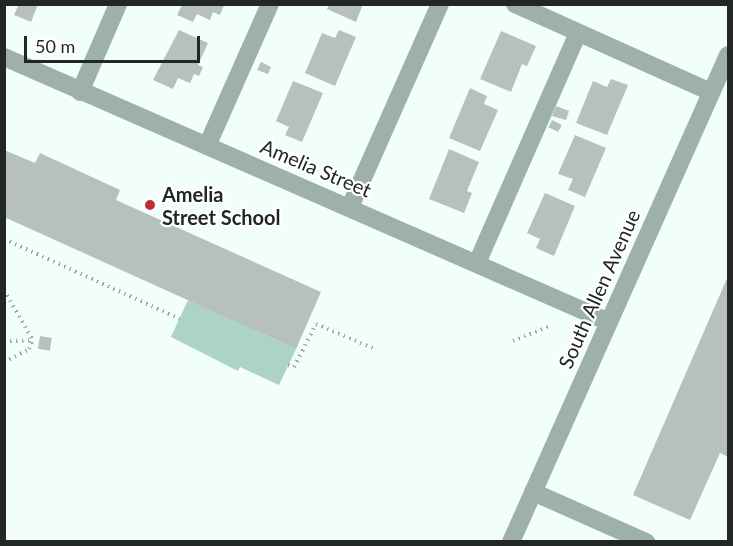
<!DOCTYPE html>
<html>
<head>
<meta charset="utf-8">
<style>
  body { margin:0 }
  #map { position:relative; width:733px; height:546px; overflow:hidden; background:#f2fefa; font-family:Lato,sans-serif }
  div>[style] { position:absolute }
  .green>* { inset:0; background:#acd3c5 }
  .building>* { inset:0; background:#b6c1bd; transform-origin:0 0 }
  .path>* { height:4px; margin-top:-2px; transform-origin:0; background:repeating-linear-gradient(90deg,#a0a9a6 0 1.5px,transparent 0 6px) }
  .minor>* { height:18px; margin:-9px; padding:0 9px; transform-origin:9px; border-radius:9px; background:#9db1aa }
  .dots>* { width:16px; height:16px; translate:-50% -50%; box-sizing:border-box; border:3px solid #fff; border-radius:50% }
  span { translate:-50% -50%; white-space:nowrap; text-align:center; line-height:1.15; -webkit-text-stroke:4.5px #fff; paint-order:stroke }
  .street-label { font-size:20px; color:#222725 }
  .poi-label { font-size:20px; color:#222725; font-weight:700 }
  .left { translate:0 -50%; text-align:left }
  .frame { position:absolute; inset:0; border:6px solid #222725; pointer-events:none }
  .scale { position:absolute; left:24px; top:36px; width:176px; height:27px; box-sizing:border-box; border:3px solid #222725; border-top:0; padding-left:8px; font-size:18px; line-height:21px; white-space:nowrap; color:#222725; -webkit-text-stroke:4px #fff; paint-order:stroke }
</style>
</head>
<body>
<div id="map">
  <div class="green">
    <i style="clip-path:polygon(188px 300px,296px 349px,279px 385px,240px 367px,238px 371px,171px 337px)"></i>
  </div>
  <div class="building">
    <i style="clip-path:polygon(13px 4px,38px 4px,31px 22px,14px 15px,18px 6px)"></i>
    <i style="clip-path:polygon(329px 4px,363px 4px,356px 22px,327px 9px)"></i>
    <i style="clip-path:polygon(182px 5px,224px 5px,220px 15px,213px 12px,210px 20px,197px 14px,193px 22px,177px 15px)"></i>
    <i style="clip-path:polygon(179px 30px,208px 43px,198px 65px,203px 67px,199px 76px,194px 74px,190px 83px,178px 78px,173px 89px,153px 80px)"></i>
    <i style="clip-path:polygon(339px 30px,356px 37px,335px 86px,305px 73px,322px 33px,335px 38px)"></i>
    <i style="clip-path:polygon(501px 31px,536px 46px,527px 66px,522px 64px,511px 92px,480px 79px)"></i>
    <i style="clip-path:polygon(261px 62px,271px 67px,268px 74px,257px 70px)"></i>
    <i style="clip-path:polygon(611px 79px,628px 85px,607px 135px,576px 123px,593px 81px,607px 87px)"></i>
    <i style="clip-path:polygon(293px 81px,323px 93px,302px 142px,285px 135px,289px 127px,276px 121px)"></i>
    <i style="clip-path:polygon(470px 88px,487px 96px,484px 104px,498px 110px,480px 151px,449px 138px)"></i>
    <i style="clip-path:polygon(556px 106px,569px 111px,566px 120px,552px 116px)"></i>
    <i style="left:552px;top:120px;width:11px;height:8px;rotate:27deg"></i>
    <i style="clip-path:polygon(575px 135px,606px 148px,585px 197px,568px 190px,573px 179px,558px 174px)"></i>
    <i style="clip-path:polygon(449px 149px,479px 162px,467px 191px,472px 193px,464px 213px,429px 199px)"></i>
    <i style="clip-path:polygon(4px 150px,35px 163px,40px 153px,120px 190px,116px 200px,321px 292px,296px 349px,4px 217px)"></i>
    <i style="clip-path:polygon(545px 193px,575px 206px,554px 256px,536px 248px,540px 239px,527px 233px)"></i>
    <i style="clip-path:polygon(728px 276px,728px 457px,720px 453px,690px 520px,633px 495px)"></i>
    <i style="left:40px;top:336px;width:12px;height:13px;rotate:9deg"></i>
  </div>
  <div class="path">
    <i style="left:4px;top:239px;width:193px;rotate:24.4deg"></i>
    <i style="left:4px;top:290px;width:58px;rotate:59.9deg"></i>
    <i style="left:4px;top:341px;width:29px;rotate:-2deg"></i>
    <i style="left:513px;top:341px;width:38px;rotate:-22deg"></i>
    <i style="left:4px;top:362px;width:28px;rotate:-27deg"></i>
    <i style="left:29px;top:349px;width:10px;rotate:-66deg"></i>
    <i style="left:288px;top:365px;width:6px;rotate:18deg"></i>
    <i style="left:294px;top:367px;width:48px;rotate:-62.9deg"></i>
    <i style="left:316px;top:324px;width:64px;rotate:23deg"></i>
  </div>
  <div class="minor">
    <i style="left:515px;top:4px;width:215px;rotate:24.2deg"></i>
    <i style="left:4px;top:57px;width:660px;rotate:23.65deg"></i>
    <i style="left:80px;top:92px;width:96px;rotate:-66.6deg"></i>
    <i style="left:207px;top:146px;width:155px;rotate:-66.1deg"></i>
    <i style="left:350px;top:207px;width:222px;rotate:-66.1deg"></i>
    <i style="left:477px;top:263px;width:251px;rotate:-66.3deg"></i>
    <i style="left:533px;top:492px;width:124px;rotate:23.9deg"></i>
    <i style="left:511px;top:542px;width:533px;rotate:-65.98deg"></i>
  </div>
  <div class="dots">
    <i style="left:150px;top:205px;background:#be2e3c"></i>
  </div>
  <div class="street-label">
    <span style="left:316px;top:168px;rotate:23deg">Amelia Street</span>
    <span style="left:599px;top:289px;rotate:-66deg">South Allen Avenue</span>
  </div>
  <div class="poi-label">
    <span class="left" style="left:162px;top:206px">Amelia<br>Street School</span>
  </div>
  <div class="frame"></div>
  <div class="scale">50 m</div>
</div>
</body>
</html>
